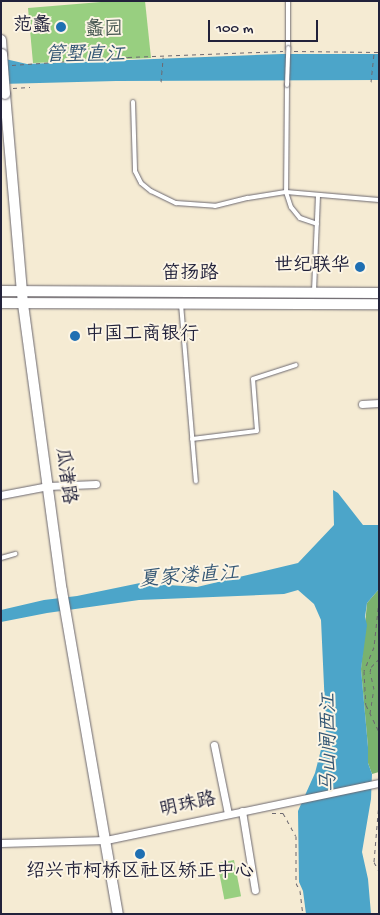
<!DOCTYPE html>
<html>
<head>
<meta charset="utf-8">
<style>
  body { margin:0 }
  #map { position:relative; width:380px; height:915px; overflow:hidden; background:#f5ebd3; font-family:"Gochi Hand","LXGW WenKai TC",sans-serif }
  div>[style] { position:absolute }
  .green>* { inset:0; background:#98cf80; transform-origin:0 0 }
  .forest>* { inset:0; background:#7ab26e }
  .water>* { inset:0; background:#4ca5c9 }
  .path>* { height:1px; margin-top:-0.5px; transform-origin:0; background:repeating-linear-gradient(90deg,#6c6870 0 4px,transparent 0 8px) }
  .roads { filter:drop-shadow(0 0 1px #6c6870) drop-shadow(0 0 1px #6c6870) }
  .lane>* { height:4px; margin:-2px; padding:0 2px; transform-origin:2px; border-radius:2px; background:#fff }
  .street>* { height:7px; margin:-3.5px; padding:0 3.5px; transform-origin:3.5px; border-radius:3.5px; background:#fff }
  .secondary>* { height:10px; margin:-5px; padding:0 5px; transform-origin:5px; border-radius:5px; background:#fff }
  .bridges { filter:drop-shadow(0 0 1px #6c6870) drop-shadow(0 0 1px #6c6870) }
  .lane-bridge>* { height:4px; margin:-2px; padding:0 2px; transform-origin:2px; border-radius:2px; background:#fff }
  .secondary-bridge>* { height:10px; margin:-5px; padding:0 5px; transform-origin:5px; border-radius:5px; background:#fff }
  .dots>* { width:14px; height:14px; translate:-50% -50%; box-sizing:border-box; border:2px solid #fcf5e5; border-radius:50% }
  span { translate:-50% -50%; white-space:nowrap; text-align:center; line-height:1.15; -webkit-text-stroke:4px #fcf5e5; paint-order:stroke }
  .poi-label { font-size:19px; color:#22223b }
  .right { translate:-100% -50%; text-align:right }
  .left { translate:0 -50%; text-align:left }
  .park-label { font-size:19px; color:#455650 }
  .street-label { font-size:19px; color:#22223b }
  .water-label { font-size:20px; color:#335674; font-style:italic }
  .frame { position:absolute; inset:0; border:2px solid #22223b; pointer-events:none }
  .scale { position:absolute; left:208px; top:20px; width:110px; height:22px; box-sizing:border-box; border:2px solid #22223b; border-top:0; padding-left:6px; font-size:15px; line-height:18px; white-space:nowrap; color:#22223b; -webkit-text-stroke:4px #fcf5e5; paint-order:stroke }
</style>
</head>
<body>
<div id="map">
  <div class="green">
    <i style="clip-path:polygon(113px 1px,145px 1px,151px 58px,33px 63px,28px 8px)"></i>
    <i style="left:234px;top:860px;width:37px;height:17px;rotate:79deg"></i>
  </div>
  <div class="forest">
    <i style="clip-path:polygon(379px 589px,379px 772px,372px 774px,368px 763px,368px 747px,361px 669px,367px 603px)"></i>
  </div>
  <div class="water">
    <i style="clip-path:polygon(282px 54px,379px 54px,379px 80px,116px 81px,1px 84px,1px 58px,27px 64px)"></i>
    <i style="clip-path:polygon(333px 490px,338px 493px,363px 525px,379px 525px,379px 589px,367px 603px,365px 617px,367px 625px,361px 669px,368px 747px,368px 763px,372px 774px,371px 799px,362px 852px,368px 879px,371px 914px,306px 914px,303px 891px,299px 882px,298px 811px,315px 773px,326px 730px,321px 620px,314px 604px,298px 590px,284px 594px,139px 600px,47px 613px,1px 622px,1px 610px,44px 600px,77px 596px,140px 583px,197px 587px,298px 563px,334px 525px)"></i>
  </div>
  <div class="path">
    <i style="left:294px;top:51px;width:85px;rotate:0.7deg"></i>
    <i style="left:12px;top:65px;width:116px;rotate:-3.9deg"></i>
    <i style="left:128px;top:57px;width:155px;rotate:-2.2deg"></i>
    <i style="left:161px;top:82px;width:25px;rotate:-85deg"></i>
    <i style="left:371px;top:82px;width:29px;rotate:-84deg"></i>
    <i style="left:13px;top:88px;width:17px;rotate:-3deg"></i>
    <i style="left:379px;top:600px;width:47px;rotate:96.1deg"></i>
    <i style="left:374px;top:647px;width:26px;rotate:113deg"></i>
    <i style="left:364px;top:671px;width:34px;rotate:87deg"></i>
    <i style="left:366px;top:705px;width:30px;rotate:64deg"></i>
    <i style="left:370px;top:713px;width:24px;rotate:-81deg"></i>
    <i style="left:374px;top:689px;width:17px;rotate:-103deg"></i>
    <i style="left:370px;top:672px;width:5px;rotate:-79deg"></i>
    <i style="left:371px;top:667px;width:11px;rotate:-45deg"></i>
    <i style="left:379px;top:802px;width:60px;rotate:94.8deg"></i>
    <i style="left:374px;top:862px;width:10px;rotate:61deg"></i>
    <i style="left:272px;top:813px;width:11px"></i>
    <i style="left:283px;top:813px;width:26px;rotate:61deg"></i>
    <i style="left:296px;top:836px;width:47px;rotate:90deg"></i>
    <i style="left:296px;top:883px;width:9px;rotate:63deg"></i>
    <i style="left:300px;top:891px;width:23px;rotate:83deg"></i>
  </div>
  <div class="roads">
    <div class="lane">
      <i style="left:288px;top:48px;width:47px;rotate:-90deg"></i>
      <i style="left:287px;top:85px;width:107px;rotate:90.5deg"></i>
      <i style="left:286px;top:192px;width:16px;rotate:72deg"></i>
      <i style="left:291px;top:207px;width:14px;rotate:51deg"></i>
      <i style="left:300px;top:218px;width:18px;rotate:19deg"></i>
      <i style="left:133px;top:102px;width:69px;rotate:88.3deg"></i>
      <i style="left:135px;top:171px;width:13px;rotate:63deg"></i>
      <i style="left:141px;top:183px;width:13px;rotate:39deg"></i>
      <i style="left:151px;top:191px;width:28px;rotate:26deg"></i>
      <i style="left:176px;top:203px;width:39px;rotate:4deg"></i>
      <i style="left:215px;top:206px;width:34px;rotate:-14deg"></i>
      <i style="left:248px;top:198px;width:38px;rotate:-9deg"></i>
      <i style="left:286px;top:192px;width:93px;rotate:4.9deg"></i>
      <i style="left:314px;top:291px;width:95px;rotate:-87.6deg"></i>
      <i style="left:181px;top:304px;width:178px;rotate:85.2deg"></i>
      <i style="left:192px;top:439px;width:65px;rotate:-7deg"></i>
      <i style="left:257px;top:431px;width:52px;rotate:-94.4deg"></i>
      <i style="left:253px;top:379px;width:45px;rotate:-18deg"></i>
      <i style="left:1px;top:558px;width:15px;rotate:-16deg"></i>
    </div>
    <div class="street">
      <i style="left:362px;top:404px;width:17px;rotate:-3deg"></i>
      <i style="left:1px;top:495px;width:48px;rotate:-10.8deg"></i>
      <i style="left:48px;top:486px;width:48px;rotate:-2.4deg"></i>
      <i style="left:214px;top:745px;width:70px;rotate:78.5deg"></i>
      <i style="left:242px;top:811px;width:80px;rotate:80.7deg"></i>
      <i style="left:1px;top:843px;width:105px;rotate:-1.6deg"></i>
      <i style="left:106px;top:840px;width:279px;rotate:-11.8deg"></i>
    </div>
    <div class="secondary">
      <i style="left:1px;top:40px;width:14px;rotate:86deg"></i>
      <i style="left:5px;top:94px;width:211px;rotate:85.1deg"></i>
      <i style="left:23px;top:304px;width:290px;rotate:82.3deg"></i>
      <i style="left:62px;top:591px;width:328px;rotate:80.2deg"></i>
      <i style="left:1px;top:291px;width:378px;rotate:0.3deg"></i>
      <i style="left:1px;top:303px;width:378px;rotate:0.2deg"></i>
    </div>
  </div>
  <div class="bridges">
    <div class="lane-bridge">
      <i style="left:287px;top:85px;width:37px;rotate:-88deg"></i>
    </div>
    <div class="secondary-bridge">
      <i style="left:2px;top:54px;width:40px;rotate:85.7deg"></i>
    </div>
  </div>
  <div class="dots">
    <i style="left:61px;top:27px;background:#1f6fb2"></i>
    <i style="left:360px;top:267px;background:#1f6fb2"></i>
    <i style="left:75px;top:336px;background:#1f6fb2"></i>
    <i style="left:140px;top:854px;background:#1f6fb2"></i>
  </div>
  <div class="poi-label">
    <span class="right" style="left:51px;top:27px">范蠡</span>
    <span class="right" style="left:350px;top:267px">世纪联华</span>
    <span class="left" style="left:85px;top:336px">中国工商银行</span>
    <span style="left:140px;top:873px">绍兴市柯桥区社区矫正中心</span>
  </div>
  <div class="park-label">
    <span style="left:104px;top:31px">蠡园</span>
  </div>
  <div class="street-label">
    <span style="left:190px;top:275px">笛扬路</span>
    <span style="left:64px;top:476px;rotate:82deg">瓜渚路</span>
    <span style="left:188px;top:806px;rotate:-12deg">明珠路</span>
  </div>
  <div class="water-label">
    <span style="left:85px;top:56px">管墅直江</span>
    <span style="left:189px;top:578px;rotate:-4deg">夏家溇直江</span>
    <span style="left:330px;top:743px;rotate:-90deg">马山闸西江</span>
  </div>
  <div class="frame"></div>
  <div class="scale">100 m</div>
</div>
</body>
</html>
